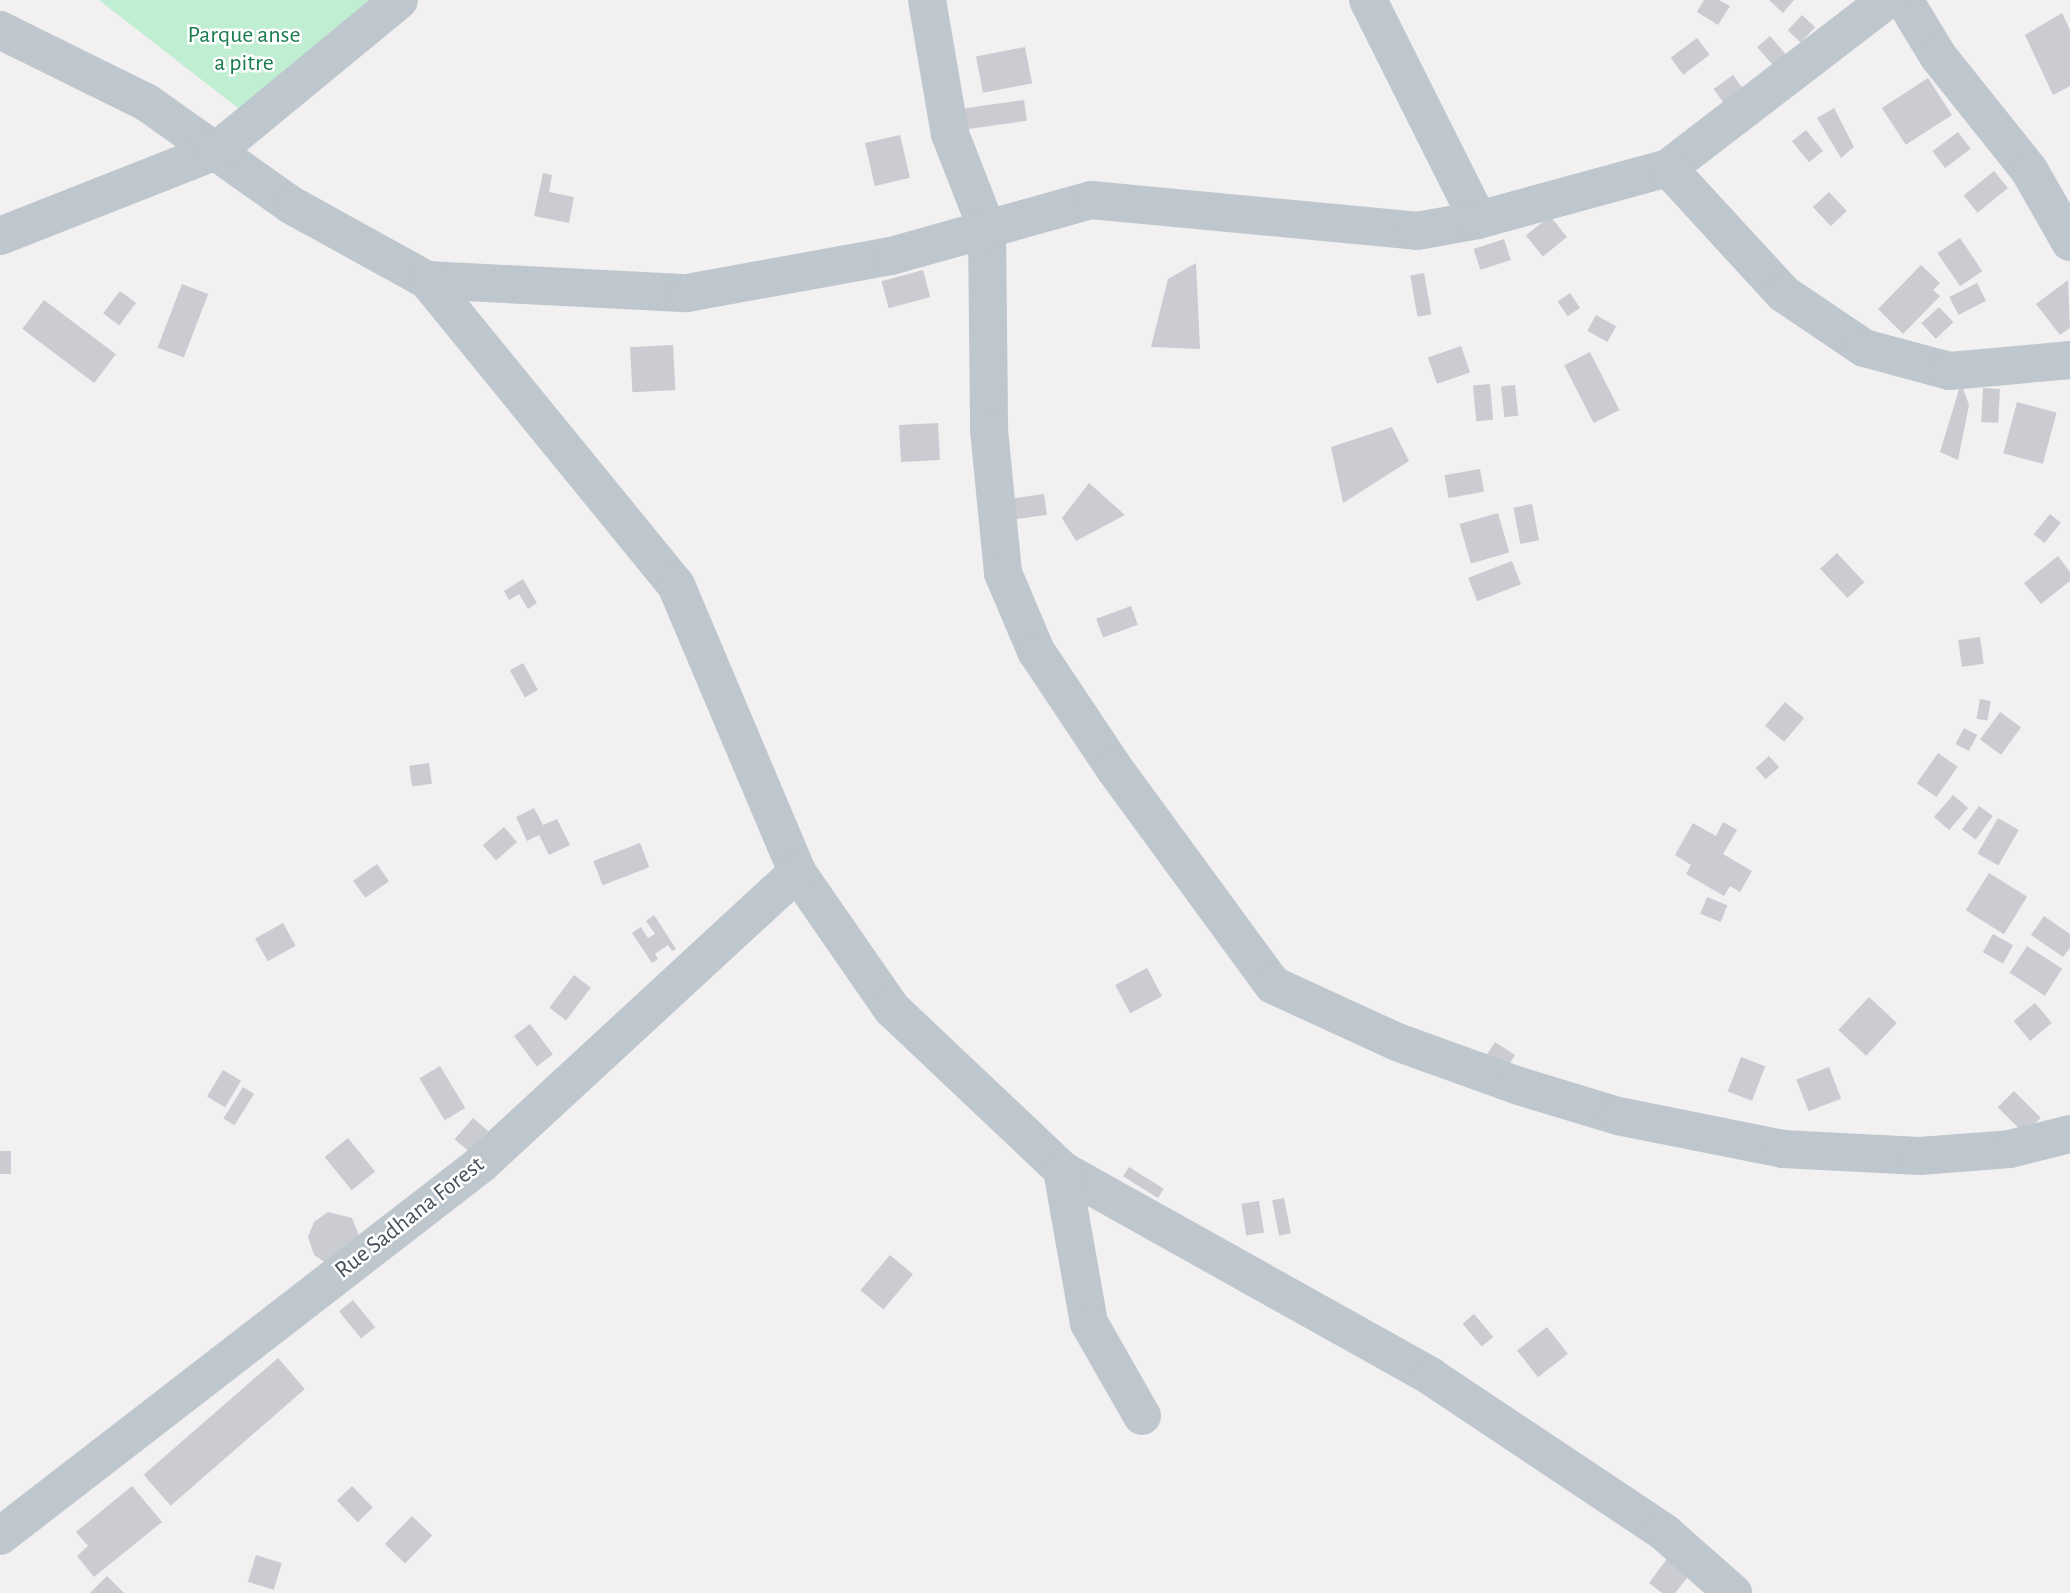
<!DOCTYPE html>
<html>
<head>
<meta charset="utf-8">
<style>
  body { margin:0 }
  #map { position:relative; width:2070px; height:1593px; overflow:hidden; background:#f2f0f0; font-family:"Alegreya Sans",sans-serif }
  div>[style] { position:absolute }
  .green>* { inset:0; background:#c0eed3 }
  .building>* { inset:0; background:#caccd2; transform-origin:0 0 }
  .minor>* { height:38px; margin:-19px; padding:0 19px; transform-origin:19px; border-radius:19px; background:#bec7ce }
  span { translate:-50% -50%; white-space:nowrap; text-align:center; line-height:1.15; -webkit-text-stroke:5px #fff; paint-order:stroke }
  .park-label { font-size:24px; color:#1a7d4e }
  .street-label { font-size:24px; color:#48525d }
</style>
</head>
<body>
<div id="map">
  <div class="green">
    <i style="clip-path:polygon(99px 0,378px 0,247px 115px)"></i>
  </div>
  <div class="building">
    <i style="clip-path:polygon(1704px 0,1719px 0,1730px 6px,1718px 25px,1697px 12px)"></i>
    <i style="clip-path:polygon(1769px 0,1794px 0,1783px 13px)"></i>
    <i style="clip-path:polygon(2062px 13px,2070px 30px,2070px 86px,2053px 95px,2025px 35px)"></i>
    <i style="left:1802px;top:15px;width:18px;height:21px;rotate:43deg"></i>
    <i style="left:1770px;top:36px;width:28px;height:17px;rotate:49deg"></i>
    <i style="left:1697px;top:38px;width:21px;height:33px;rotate:53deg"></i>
    <i style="left:1025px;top:47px;width:37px;height:50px;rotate:79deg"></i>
    <i style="left:1733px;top:75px;width:29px;height:24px;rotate:54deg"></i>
    <i style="left:1928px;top:78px;width:44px;height:55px;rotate:57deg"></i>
    <i style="left:1024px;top:100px;width:21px;height:75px;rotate:82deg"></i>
    <i style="clip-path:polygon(1834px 108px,1854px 147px,1841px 158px,1817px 118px)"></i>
    <i style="left:1806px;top:130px;width:27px;height:18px;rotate:51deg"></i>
    <i style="left:1958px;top:132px;width:21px;height:32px;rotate:53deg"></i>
    <i style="left:900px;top:135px;width:44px;height:36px;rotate:77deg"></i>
    <i style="left:1994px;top:171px;width:22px;height:39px;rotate:51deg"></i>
    <i style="clip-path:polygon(543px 173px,552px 175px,549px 192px,574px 197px,569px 223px,534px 216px)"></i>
    <i style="left:1829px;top:192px;width:26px;height:22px;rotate:47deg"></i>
    <i style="left:1550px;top:216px;width:27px;height:31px;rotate:51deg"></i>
    <i style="left:1960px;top:238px;width:40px;height:27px;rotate:56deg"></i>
    <i style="left:1504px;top:239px;width:22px;height:32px;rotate:72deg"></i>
    <i style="clip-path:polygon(1196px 263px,1200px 349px,1151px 347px,1168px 279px)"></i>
    <i style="clip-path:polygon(1921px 265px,1940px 283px,1933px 290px,1940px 296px,1903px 334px,1878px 309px)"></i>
    <i style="left:923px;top:270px;width:28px;height:43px;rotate:75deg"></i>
    <i style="left:1424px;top:273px;width:42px;height:14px;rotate:80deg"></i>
    <i style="clip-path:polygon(2068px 280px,2070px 328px,2060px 335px,2036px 304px)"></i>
    <i style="left:1977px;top:283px;width:20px;height:31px;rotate:63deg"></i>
    <i style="left:182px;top:284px;width:28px;height:68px;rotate:21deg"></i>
    <i style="left:120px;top:291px;width:20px;height:28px;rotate:37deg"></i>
    <i style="left:1570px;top:293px;width:18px;height:15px;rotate:56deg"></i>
    <i style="left:44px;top:300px;width:90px;height:36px;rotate:37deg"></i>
    <i style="left:1939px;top:307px;width:21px;height:24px;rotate:47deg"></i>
    <i style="left:1596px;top:315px;width:23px;height:18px;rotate:29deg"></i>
    <i style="left:673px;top:345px;width:45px;height:43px;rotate:87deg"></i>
    <i style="left:1461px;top:346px;width:28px;height:35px;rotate:71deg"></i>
    <i style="left:1590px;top:352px;width:65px;height:29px;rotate:63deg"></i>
    <i style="clip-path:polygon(1961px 383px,1969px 405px,1958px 460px,1940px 452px)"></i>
    <i style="left:1490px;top:384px;width:36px;height:17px;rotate:85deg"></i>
    <i style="left:1515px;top:385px;width:31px;height:14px;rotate:84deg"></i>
    <i style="left:1983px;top:388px;width:17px;height:34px;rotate:3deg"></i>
    <i style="left:2017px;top:402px;width:41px;height:53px;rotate:15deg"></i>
    <i style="left:938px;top:423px;width:37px;height:39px;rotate:87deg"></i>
    <i style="clip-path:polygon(1392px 427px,1409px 461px,1343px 503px,1331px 447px)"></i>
    <i style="left:1480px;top:469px;width:23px;height:36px;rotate:80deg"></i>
    <i style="clip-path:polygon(1089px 483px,1125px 515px,1076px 541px,1062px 518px)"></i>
    <i style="left:1044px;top:494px;width:21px;height:47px;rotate:82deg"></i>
    <i style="left:1532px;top:504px;width:37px;height:19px;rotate:79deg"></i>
    <i style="left:1498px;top:513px;width:41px;height:40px;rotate:74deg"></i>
    <i style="left:2050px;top:514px;width:14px;height:26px;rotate:39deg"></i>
    <i style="left:1837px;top:553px;width:40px;height:23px;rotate:47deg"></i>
    <i style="clip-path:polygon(2058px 556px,2070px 572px,2070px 581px,2041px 604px,2024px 583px)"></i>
    <i style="left:1512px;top:561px;width:25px;height:47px;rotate:69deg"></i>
    <i style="clip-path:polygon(523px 579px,537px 603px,528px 609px,519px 594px,509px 600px,504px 591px)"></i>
    <i style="left:1131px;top:606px;width:20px;height:37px;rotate:70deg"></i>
    <i style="left:1980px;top:637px;width:27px;height:22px;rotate:82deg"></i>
    <i style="left:523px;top:663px;width:31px;height:15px;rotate:61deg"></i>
    <i style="left:1980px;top:699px;width:11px;height:20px;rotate:10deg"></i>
    <i style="left:1785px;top:702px;width:25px;height:31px;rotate:40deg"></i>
    <i style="left:2000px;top:712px;width:26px;height:34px;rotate:36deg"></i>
    <i style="left:1964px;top:728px;width:15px;height:18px;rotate:28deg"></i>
    <i style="left:1938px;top:753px;width:24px;height:37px;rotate:35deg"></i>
    <i style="left:1769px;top:756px;width:15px;height:18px;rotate:48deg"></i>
    <i style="left:429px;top:763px;width:21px;height:20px;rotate:82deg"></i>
    <i style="left:1953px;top:795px;width:20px;height:29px;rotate:41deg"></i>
    <i style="left:1979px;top:806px;width:17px;height:29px;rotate:36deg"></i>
    <i style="clip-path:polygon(534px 808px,543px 825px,557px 819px,570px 845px,549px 855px,539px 835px,527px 841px,516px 817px)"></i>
    <i style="left:1998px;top:818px;width:24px;height:41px;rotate:30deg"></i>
    <i style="clip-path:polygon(1723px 822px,1737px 830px,1723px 854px,1752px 871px,1740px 892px,1730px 886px,1724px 896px,1686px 874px,1691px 865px,1675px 855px,1693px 823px,1716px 836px)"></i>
    <i style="left:504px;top:827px;width:20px;height:28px;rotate:49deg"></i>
    <i style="left:640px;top:843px;width:26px;height:50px;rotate:69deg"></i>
    <i style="left:377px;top:864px;width:21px;height:29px;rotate:55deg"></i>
    <i style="left:1989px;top:873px;width:45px;height:44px;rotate:32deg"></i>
    <i style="left:1707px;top:897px;width:22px;height:18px;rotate:22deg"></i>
    <i style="clip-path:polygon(654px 915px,676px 949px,672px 951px,668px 945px,655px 954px,658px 959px,652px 963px,632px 933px,641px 927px,648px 938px,655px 934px,646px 921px)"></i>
    <i style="clip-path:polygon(2044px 916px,2070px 934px,2070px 948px,2063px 957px,2031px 935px)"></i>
    <i style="left:283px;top:923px;width:26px;height:32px;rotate:61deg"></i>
    <i style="left:1993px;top:934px;width:23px;height:21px;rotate:29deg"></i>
    <i style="left:2027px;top:946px;width:42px;height:32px;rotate:33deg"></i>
    <i style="left:1147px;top:968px;width:32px;height:36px;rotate:62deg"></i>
    <i style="left:574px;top:975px;width:21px;height:41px;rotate:37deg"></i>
    <i style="left:1869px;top:997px;width:38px;height:45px;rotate:43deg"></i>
    <i style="left:2035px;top:1003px;width:26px;height:28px;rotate:50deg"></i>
    <i style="left:530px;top:1024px;width:38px;height:20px;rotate:53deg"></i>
    <i style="left:1495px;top:1042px;width:24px;height:19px;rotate:33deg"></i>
    <i style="left:1741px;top:1057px;width:26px;height:37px;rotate:21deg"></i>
    <i style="left:440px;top:1066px;width:49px;height:24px;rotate:59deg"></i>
    <i style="left:1829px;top:1067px;width:34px;height:35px;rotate:69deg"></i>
    <i style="left:223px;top:1070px;width:21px;height:31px;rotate:31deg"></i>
    <i style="left:243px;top:1087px;width:13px;height:37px;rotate:32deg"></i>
    <i style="left:2014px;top:1091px;width:38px;height:23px;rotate:45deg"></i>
    <i style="left:473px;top:1118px;width:20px;height:28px;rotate:41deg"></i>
    <i style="left:348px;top:1138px;width:43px;height:30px;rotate:51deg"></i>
    <i style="left:0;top:1151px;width:11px;height:23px"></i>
    <i style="left:1129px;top:1167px;width:41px;height:11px;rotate:32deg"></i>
    <i style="left:1284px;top:1198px;width:36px;height:12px;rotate:79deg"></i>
    <i style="left:1259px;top:1201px;width:32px;height:18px;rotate:81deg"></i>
    <i style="clip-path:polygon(328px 1212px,352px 1218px,361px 1241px,329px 1265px,314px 1255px,308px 1237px,314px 1222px)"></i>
    <i style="left:890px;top:1255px;width:30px;height:46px;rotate:40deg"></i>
    <i style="left:353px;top:1300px;width:35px;height:18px;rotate:51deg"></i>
    <i style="left:1474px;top:1314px;width:30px;height:15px;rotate:50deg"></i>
    <i style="left:1547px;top:1327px;width:34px;height:38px;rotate:52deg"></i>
    <i style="left:278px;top:1358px;width:41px;height:178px;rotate:49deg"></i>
    <i style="clip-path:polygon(132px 1486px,162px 1522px,94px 1577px,77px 1556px,88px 1546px,76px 1532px)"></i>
    <i style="left:352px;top:1486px;width:30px;height:21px;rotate:46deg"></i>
    <i style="left:412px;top:1516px;width:28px;height:39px;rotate:44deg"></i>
    <i style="left:256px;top:1555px;width:27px;height:28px;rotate:17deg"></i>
    <i style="clip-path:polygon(1669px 1556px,1691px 1573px,1675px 1593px,1662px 1593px,1649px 1583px)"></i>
    <i style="clip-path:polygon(107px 1576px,124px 1593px,90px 1593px)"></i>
  </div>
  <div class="minor">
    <i style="left:927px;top:0;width:136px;rotate:80.3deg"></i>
    <i style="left:950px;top:134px;width:102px;rotate:68.7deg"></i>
    <i style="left:987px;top:229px;width:201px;rotate:89.4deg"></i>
    <i style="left:989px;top:430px;width:144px;rotate:84.4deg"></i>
    <i style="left:1003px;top:573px;width:85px;rotate:67.1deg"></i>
    <i style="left:1036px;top:651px;width:141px;rotate:56.3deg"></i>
    <i style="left:1114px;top:768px;width:269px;rotate:53.8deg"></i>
    <i style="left:1273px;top:985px;width:136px;rotate:24.7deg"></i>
    <i style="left:1397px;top:1042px;width:130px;rotate:19.8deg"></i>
    <i style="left:1519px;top:1086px;width:103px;rotate:16.9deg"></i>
    <i style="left:1618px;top:1116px;width:168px;rotate:11.3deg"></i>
    <i style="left:1783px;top:1149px;width:137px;rotate:2.9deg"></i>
    <i style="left:1920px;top:1156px;width:90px;rotate:-4.4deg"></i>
    <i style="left:2010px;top:1149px;width:62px;rotate:-14deg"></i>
    <i style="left:1368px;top:0;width:246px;rotate:63.4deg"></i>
    <i style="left:1904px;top:0;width:66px;rotate:58.7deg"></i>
    <i style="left:1938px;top:56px;width:146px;rotate:51.4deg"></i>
    <i style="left:2029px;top:170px;width:83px;rotate:60.3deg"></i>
    <i style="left:0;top:30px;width:163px;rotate:26.3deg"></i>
    <i style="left:146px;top:102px;width:178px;rotate:35.4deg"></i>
    <i style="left:291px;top:205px;width:155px;rotate:28.9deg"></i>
    <i style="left:427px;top:280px;width:260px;rotate:2.9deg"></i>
    <i style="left:687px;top:293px;width:207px;rotate:-10.3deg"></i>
    <i style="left:891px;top:256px;width:208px;rotate:-15.6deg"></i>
    <i style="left:1091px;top:200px;width:327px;rotate:5.4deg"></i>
    <i style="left:1417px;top:231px;width:62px;rotate:-10.2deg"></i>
    <i style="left:1478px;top:220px;width:197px;rotate:-15.3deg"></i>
    <i style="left:1668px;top:168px;width:276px;rotate:-37.5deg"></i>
    <i style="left:1668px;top:168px;width:171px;rotate:47.4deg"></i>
    <i style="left:1784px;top:294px;width:97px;rotate:34deg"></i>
    <i style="left:1864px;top:348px;width:89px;rotate:15deg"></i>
    <i style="left:1950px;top:371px;width:121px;rotate:-5.2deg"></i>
    <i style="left:0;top:236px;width:232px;rotate:-21.5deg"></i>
    <i style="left:216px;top:151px;width:237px;rotate:-39.5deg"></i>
    <i style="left:427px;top:280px;width:394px;rotate:50.8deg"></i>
    <i style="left:676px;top:585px;width:311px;rotate:67.1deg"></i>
    <i style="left:797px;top:872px;width:167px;rotate:55.3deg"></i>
    <i style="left:892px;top:1009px;width:234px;rotate:43.4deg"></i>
    <i style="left:1062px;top:1170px;width:422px;rotate:29.2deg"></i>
    <i style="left:1430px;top:1376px;width:283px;rotate:33.7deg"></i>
    <i style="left:1665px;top:1533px;width:91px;rotate:41.4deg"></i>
    <i style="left:1062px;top:1170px;width:155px;rotate:80deg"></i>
    <i style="left:1089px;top:1323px;width:107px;rotate:60.3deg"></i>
    <i style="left:0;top:1536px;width:607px;rotate:-37.7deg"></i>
    <i style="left:480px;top:1165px;width:432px;rotate:-42.7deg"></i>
  </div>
  <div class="park-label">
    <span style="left:244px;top:50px">Parque anse<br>a pitre</span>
  </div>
  <div class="street-label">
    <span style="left:410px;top:1218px;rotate:-38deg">Rue Sadhana Forest</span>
  </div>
</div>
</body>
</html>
